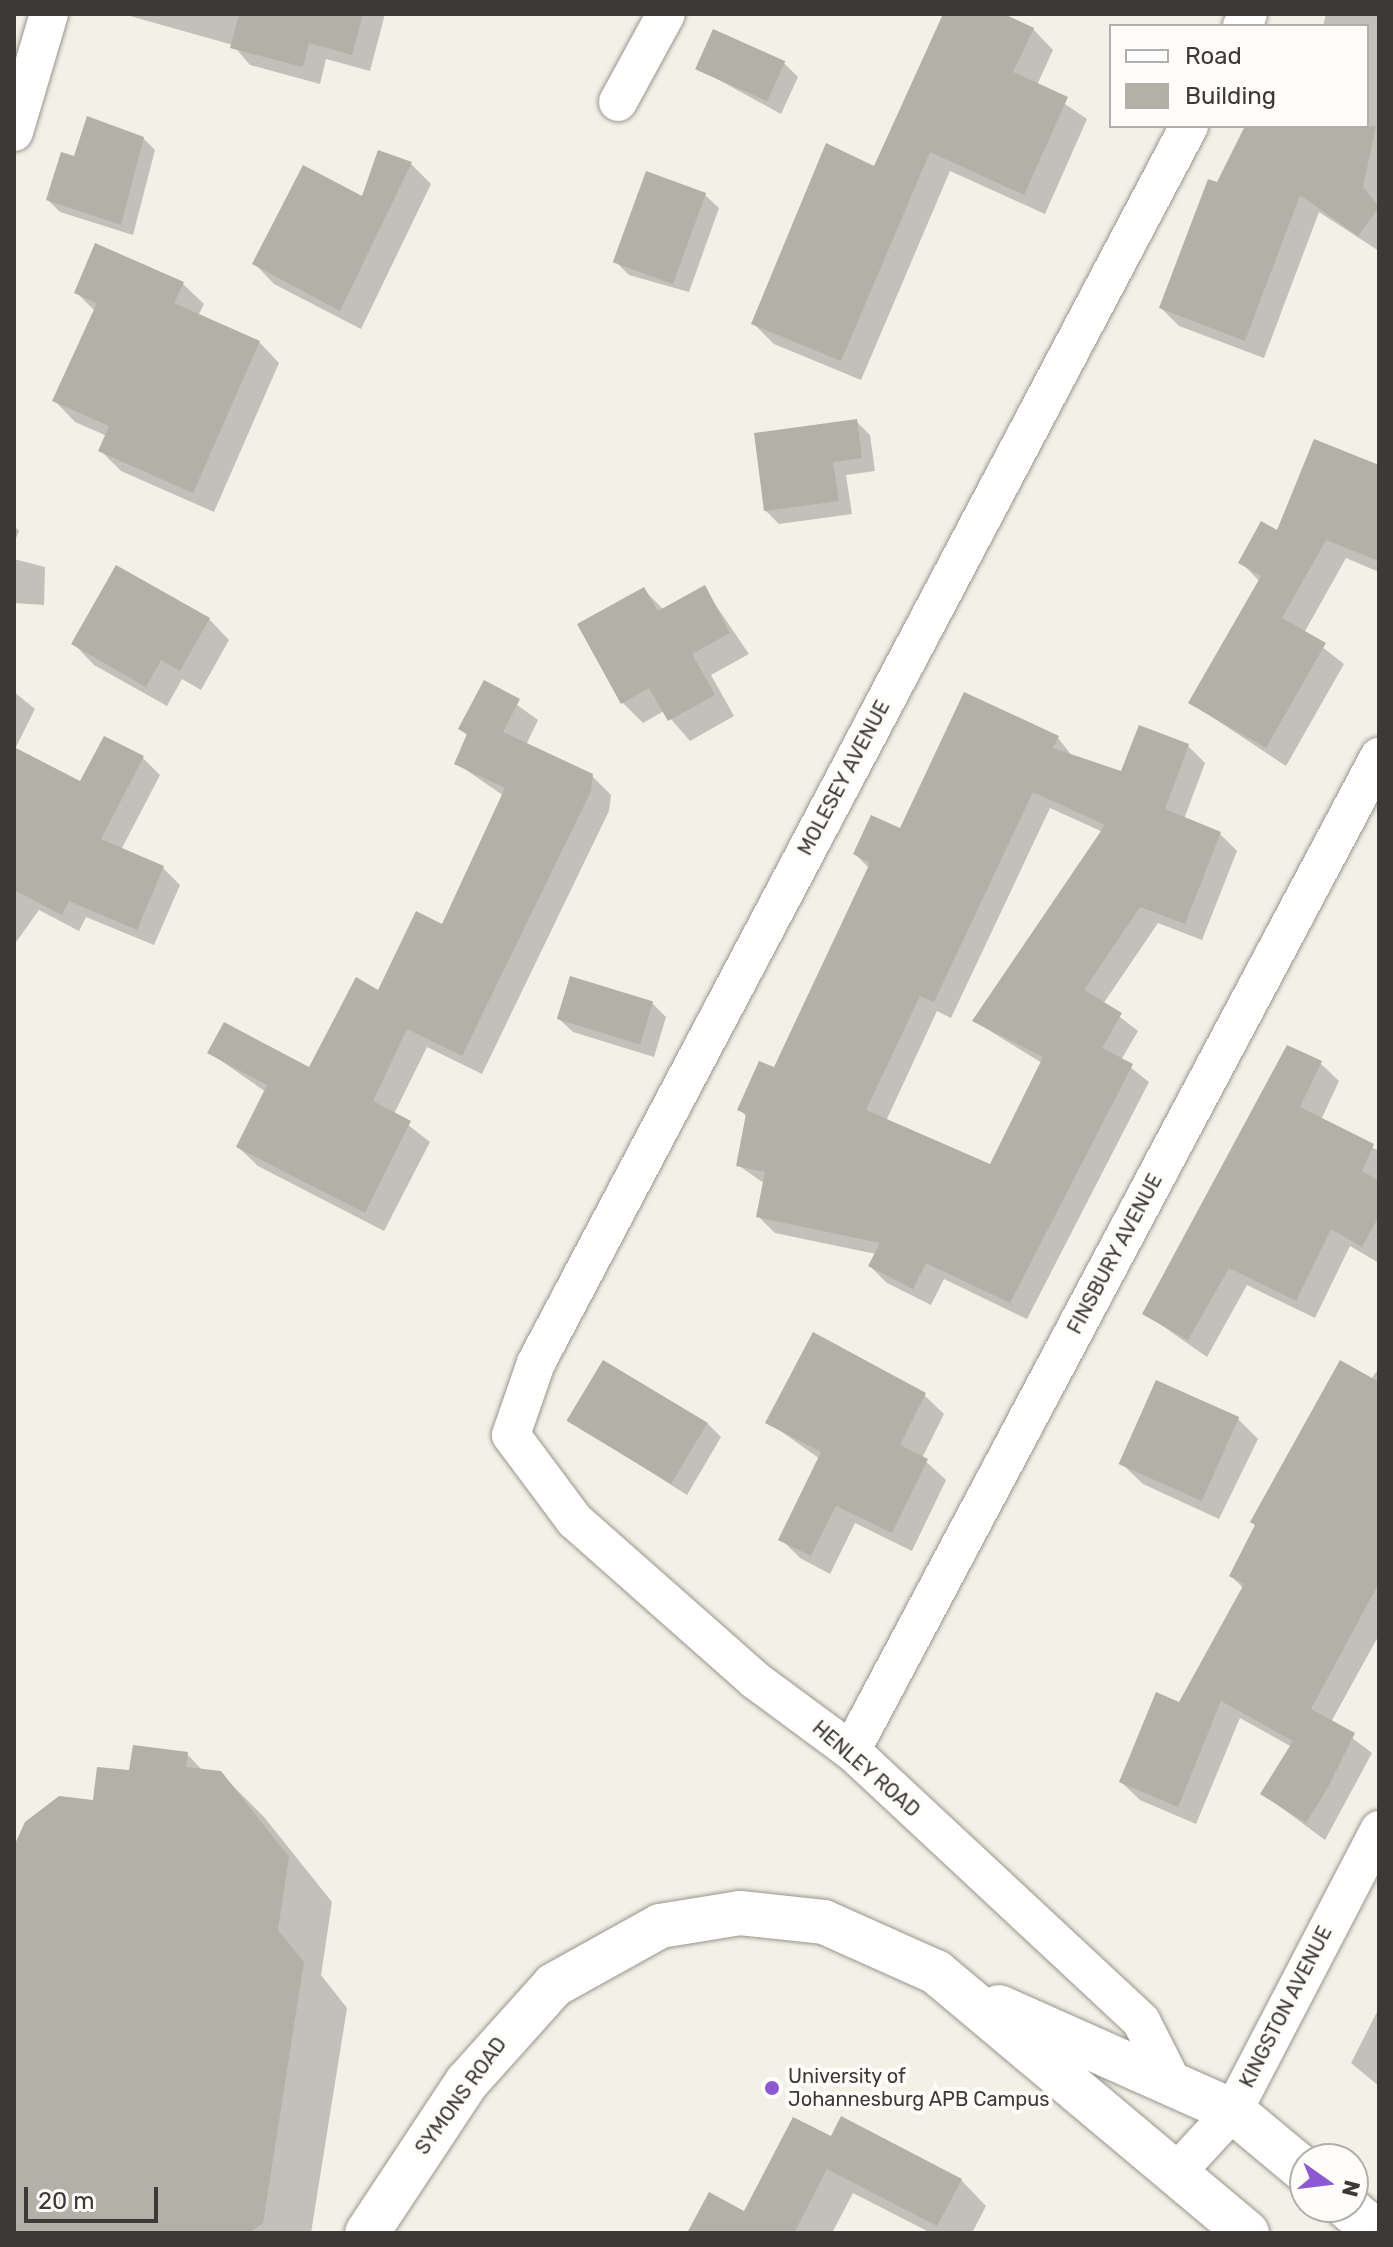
<!DOCTYPE html>
<html>
<head>
<meta charset="utf-8">
<style>
  body { margin:0 }
  #map { position:relative; width:1393px; height:2247px; overflow:hidden; background:#f3f0e7; font-family:Rubik,sans-serif }
  div>[style] { position:absolute }
  .shadow>* { inset:0; background:#0003 }
  .building>* { inset:0; background:#b3b0a7; transform-origin:0 0 }
  .roads { filter:drop-shadow(0 0 2px #98958c) drop-shadow(0 0 2px #98958c) }
  .street>* { height:38px; margin:-19px; padding:0 19px; transform-origin:19px; border-radius:19px; background:#fff }
  .secondary>* { height:44px; margin:-22px; padding:0 22px; transform-origin:22px; border-radius:22px; background:#fff }
  .dots>* { width:22px; height:22px; translate:-50% -50%; box-sizing:border-box; border:4px solid #fffdfa; border-radius:50% }
  span { translate:-50% -50%; white-space:nowrap; text-align:center; line-height:1.15; -webkit-text-stroke:8px #fffdfa; paint-order:stroke }
  .street-label { font-size:20px; color:#3c3a37 }
  .poi-label { font-size:20px; color:#3c3a37 }
  .left { translate:0 -50%; text-align:left }
  .frame { position:absolute; inset:0; border:16px solid #3c3a37; pointer-events:none }
  .legend { position:absolute; left:1109px; top:24px; width:260px; height:104px; box-sizing:border-box; background:#fffdfa; border:2px solid #b1afac; margin:0; padding:10px 14px; list-style:none; font-size:24px; color:#3c3a37 }
  .legend li { display:flex; align-items:center; gap:16px; height:40px }
  .legend b { width:40px; border:2px solid #b1afac }
  .north { position:absolute; left:1289px; top:2143px; width:80px; height:80px; box-sizing:border-box; background:#fffdfa; border:2px solid #b1afac; border-radius:50%; rotate:104deg; font-size:22px; font-weight:700; line-height:32px; text-align:center; color:#3c3a37 }
  .north::after { content:''; display:block; margin:auto; width:28px; height:36px; background:#8c59d2; clip-path:polygon(50% 0,100% 100%,50% 72%,0 100%) }
  .scale { position:absolute; left:24px; top:2187px; width:134px; height:36px; box-sizing:border-box; border:4px solid #3c3a37; border-top:0; padding-left:10px; font-size:24px; line-height:28px; white-space:nowrap; color:#3c3a37; -webkit-text-stroke:6px #fffdfa; paint-order:stroke }
</style>
</head>
<body>
<div id="map">
  <div class="shadow">
    <i style="clip-path:polygon(385px 14px,370px 71px,326px 59px,320px 84px,250px 65px,233px 45px,123px 14px)"></i>
    <i style="clip-path:polygon(945px 14px,999px 14px,1033px 29px,1053px 50px,1037px 85px,1087px 119px,1045px 214px,950px 171px,861px 380px,774px 344px,754px 324px,875px 169px)"></i>
    <i style="clip-path:polygon(1326px 14px,1379px 14px,1379px 251px,1319px 212px,1264px 358px,1179px 326px,1161px 308px,1247px 126px,1367px 126px,1367px 26px,1323px 26px)"></i>
    <i style="clip-path:polygon(784px 63px,798px 77px,781px 114px,697px 68px)"></i>
    <i style="clip-path:polygon(143px 138px,155px 150px,133px 235px,60px 212px,48px 200px,75px 158px)"></i>
    <i style="clip-path:polygon(411px 164px,431px 184px,361px 329px,274px 284px,255px 264px)"></i>
    <i style="clip-path:polygon(705px 195px,719px 208px,689px 292px,629px 275px,615px 261px)"></i>
    <i style="clip-path:polygon(183px 284px,204px 304px,198px 316px,259px 342px,279px 363px,214px 512px,121px 471px,100px 450px,107px 436px,75px 422px,55px 401px,95px 311px,76px 292px)"></i>
    <i style="clip-path:polygon(856px 421px,870px 435px,875px 471px,846px 475px,852px 514px,779px 524px,765px 510px)"></i>
    <i style="clip-path:polygon(1379px 467px,1379px 572px,1346px 558px,1304px 633px,1344px 664px,1286px 766px,1191px 703px,1260px 582px,1241px 562px)"></i>
    <i style="clip-path:polygon(14px 526px,19px 531px,14px 543px)"></i>
    <i style="clip-path:polygon(14px 559px,45px 567px,44px 605px,14px 603px)"></i>
    <i style="clip-path:polygon(704px 588px,749px 654px,711px 675px,734px 716px,690px 741px,664px 711px,643px 723px,622px 702px,643px 589px,664px 610px)"></i>
    <i style="clip-path:polygon(209px 619px,229px 640px,201px 690px,182px 679px,167px 706px,94px 665px,74px 644px)"></i>
    <i style="clip-path:polygon(485px 682px,538px 720px,526px 745px,591px 775px,611px 795px,609px 811px,482px 1074px,427px 1047px,394px 1114px,430px 1142px,384px 1231px,258px 1166px,238px 1147px,266px 1092px,210px 1053px,310px 1070px,443px 926px,504px 796px,456px 763px,468px 736px,460px 729px)"></i>
    <i style="clip-path:polygon(14px 692px,35px 709px,14px 751px)"></i>
    <i style="clip-path:polygon(evenodd,1058px 738px,1073px 757px,1122px 774px,1188px 746px,1205px 763px,1184px 819px,1220px 834px,1237px 851px,1202px 940px,1158px 923px,1103px 1004px,1138px 1031px,1121px 1060px,1149px 1082px,1027px 1319px,944px 1279px,931px 1305px,887px 1283px,870px 1266px,876px 1254px,775px 1233px,758px 1216px,765px 1184px,738px 1165px,748px 1118px,740px 1110px,775px 1070px,869px 868px,855px 854px,1058px 738px,1050px 808px,1103px 832px,974px 1021px,1042px 1063px,991px 1166px,886px 1121px,937px 1011px,951px 1018px,1050px 808px)"></i>
    <i style="clip-path:polygon(143px 758px,160px 775px,121px 850px,163px 868px,180px 885px,154px 945px,86px 917px,79px 931px,39px 910px,14px 945px,14px 773px,81px 784px)"></i>
    <i style="clip-path:polygon(652px 1003px,666px 1017px,654px 1057px,573px 1032px,559px 1019px)"></i>
    <i style="clip-path:polygon(1320px 1063px,1339px 1081px,1321px 1120px,1379px 1151px,1379px 1263px,1350px 1246px,1315px 1318px,1247px 1285px,1207px 1357px,1144px 1313px)"></i>
    <i style="clip-path:polygon(1379px 1368px,1379px 1635px,1331px 1722px,1372px 1753px,1325px 1840px,1263px 1794px,1292px 1747px,1240px 1718px,1196px 1824px,1140px 1800px,1121px 1782px,1180px 1705px,1244px 1589px,1231px 1576px)"></i>
    <i style="clip-path:polygon(924px 1395px,944px 1414px,922px 1458px,946px 1480px,912px 1551px,855px 1523px,830px 1574px,800px 1558px,781px 1539px,820px 1459px,768px 1422px)"></i>
    <i style="clip-path:polygon(1238px 1419px,1258px 1439px,1219px 1519px,1143px 1484px,1122px 1464px)"></i>
    <i style="clip-path:polygon(570px 1421px,707px 1423px,721px 1437px,687px 1495px)"></i>
    <i style="clip-path:polygon(187px 1754px,203px 1771px,220px 1773px,264px 1817px,332px 1902px,321px 1975px,347px 2008px,311px 2233px,14px 2233px,14px 1859px,130px 1773px)"></i>
    <i style="clip-path:polygon(1379px 2008px,1379px 2086px,1351px 2063px)"></i>
    <i style="clip-path:polygon(832px 2139px,961px 2180px,986px 2206px,972px 2233px,931px 2233px,853px 2193px,832px 2233px,689px 2233px,744px 2213px)"></i>
  </div>
  <div class="building">
    <i style="clip-path:polygon(239px 14px,363px 14px,352px 55px,309px 43px,303px 67px,230px 48px)"></i>
    <i style="clip-path:polygon(943px 14px,1004px 14px,1034px 28px,1013px 72px,1068px 97px,1024px 195px,930px 152px,841px 361px,751px 324px,826px 143px,874px 166px)"></i>
    <i style="left:713px;top:29px;width:79px;height:44px;rotate:24deg"></i>
    <i style="clip-path:polygon(87px 116px,144px 137px,121px 225px,46px 200px,61px 152px,74px 156px)"></i>
    <i style="clip-path:polygon(1245px 126px,1376px 126px,1363px 187px,1379px 207px,1358px 236px,1300px 195px,1245px 341px,1159px 308px,1208px 179px,1217px 182px)"></i>
    <i style="clip-path:polygon(378px 150px,412px 162px,340px 311px,252px 264px,303px 165px,362px 196px)"></i>
    <i style="left:646px;top:171px;width:64px;height:97px;rotate:20deg"></i>
    <i style="clip-path:polygon(95px 243px,184px 282px,174px 303px,260px 341px,193px 493px,98px 451px,109px 426px,52px 401px,97px 303px,74px 293px)"></i>
    <i style="clip-path:polygon(857px 419px,862px 458px,833px 462px,839px 501px,764px 511px,754px 433px)"></i>
    <i style="clip-path:polygon(1314px 439px,1379px 465px,1379px 561px,1326px 540px,1282px 618px,1326px 643px,1266px 748px,1188px 703px,1261px 576px,1238px 563px,1261px 521px,1277px 530px)"></i>
    <i style="clip-path:polygon(116px 565px,210px 618px,180px 671px,161px 660px,146px 687px,71px 644px)"></i>
    <i style="clip-path:polygon(705px 585px,730px 633px,692px 654px,715px 695px,668px 721px,649px 688px,621px 704px,577px 624px,644px 587px,658px 611px)"></i>
    <i style="clip-path:polygon(484px 680px,520px 699px,503px 732px,593px 774px,591px 791px,462px 1056px,407px 1029px,373px 1101px,411px 1121px,365px 1213px,236px 1147px,267px 1085px,207px 1053px,224px 1022px,309px 1067px,356px 977px,378px 990px,416px 911px,442px 924px,505px 788px,454px 764px,467px 734px,458px 729px)"></i>
    <i style="clip-path:polygon(evenodd,964px 692px,1059px 736px,1053px 748px,1121px 771px,1139px 725px,1189px 744px,1165px 809px,1221px 832px,1185px 924px,1140px 907px,1084px 990px,1122px 1013px,1102px 1048px,1133px 1064px,1010px 1303px,926px 1263px,913px 1289px,868px 1266px,880px 1243px,756px 1217px,765px 1172px,736px 1166px,746px 1114px,737px 1110px,759px 1061px,774px 1067px,870px 863px,853px 854px,871px 815px,900px 828px,964px 692px,1033px 792px,1105px 825px,972px 1021px,1043px 1057px,990px 1164px,866px 1110px,920px 996px,934px 1002px,1033px 792px)"></i>
    <i style="clip-path:polygon(104px 736px,144px 756px,101px 839px,164px 866px,137px 930px,69px 901px,62px 915px,14px 890px,14px 747px,80px 781px)"></i>
    <i style="left:570px;top:976px;width:87px;height:45px;rotate:17deg"></i>
    <i style="clip-path:polygon(1287px 1045px,1322px 1061px,1300px 1107px,1374px 1144px,1362px 1171px,1379px 1181px,1379px 1216px,1362px 1247px,1331px 1229px,1296px 1301px,1229px 1268px,1188px 1340px,1142px 1314px)"></i>
    <i style="clip-path:polygon(813px 1332px,926px 1393px,900px 1445px,928px 1459px,892px 1533px,836px 1506px,811px 1556px,778px 1540px,821px 1452px,765px 1423px)"></i>
    <i style="left:603px;top:1360px;width:122px;height:71px;rotate:31deg"></i>
    <i style="clip-path:polygon(1340px 1360px,1379px 1382px,1379px 1583px,1311px 1709px,1355px 1733px,1328px 1787px,1306px 1823px,1260px 1794px,1293px 1741px,1221px 1701px,1178px 1807px,1119px 1782px,1156px 1692px,1179px 1702px,1244px 1584px,1229px 1576px,1255px 1525px,1250px 1522px)"></i>
    <i style="left:1156px;top:1380px;width:91px;height:92px;rotate:24deg"></i>
    <i style="clip-path:polygon(133px 1745px,188px 1752px,186px 1767px,221px 1771px,289px 1857px,278px 1930px,304px 1962px,263px 2223px,249px 2233px,14px 2233px,14px 1846px,25px 1822px,59px 1796px,93px 1800px,97px 1767px,129px 1770px)"></i>
    <i style="clip-path:polygon(841px 2116px,962px 2179px,937px 2226px,827px 2169px,794px 2233px,687px 2233px,709px 2192px,744px 2211px,793px 2117px,831px 2136px)"></i>
  </div>
  <div class="roads">
    <div class="street">
      <i style="left:1242px;top:26px;width:13px;rotate:-63deg"></i>
      <i style="left:618px;top:102px;width:100px;rotate:-61.4deg"></i>
      <i style="left:14px;top:132px;width:123px;rotate:-73.5deg"></i>
      <i style="left:851px;top:1751px;width:1126px;rotate:-62.02deg"></i>
      <i style="left:1172px;top:2082px;width:68px;rotate:-116.9deg"></i>
      <i style="left:1141px;top:2021px;width:396px;rotate:-137deg"></i>
      <i style="left:851px;top:1751px;width:119px;rotate:-143.5deg"></i>
      <i style="left:755px;top:1680px;width:240px;rotate:-138.5deg"></i>
      <i style="left:575px;top:1521px;width:107px;rotate:-126.7deg"></i>
      <i style="left:511px;top:1435px;width:76px;rotate:-70.9deg"></i>
      <i style="left:536px;top:1363px;width:1399px;rotate:-62.17deg"></i>
      <i style="left:1176px;top:2173px;width:84px;rotate:-47.4deg"></i>
      <i style="left:1233px;top:2111px;width:317px;rotate:-62.5deg"></i>
    </div>
    <div class="secondary">
      <i style="left:999px;top:2007px;width:256px;rotate:24deg"></i>
      <i style="left:1233px;top:2111px;width:94px;rotate:39.8deg"></i>
      <i style="left:1347px;top:2207px;width:40px;rotate:40deg"></i>
      <i style="left:367px;top:2233px;width:181px;rotate:-56.5deg"></i>
      <i style="left:467px;top:2082px;width:130px;rotate:-48.1deg"></i>
      <i style="left:554px;top:1985px;width:121px;rotate:-29.1deg"></i>
      <i style="left:660px;top:1926px;width:81px;rotate:-9.2deg"></i>
      <i style="left:740px;top:1913px;width:84px;rotate:6.1deg"></i>
      <i style="left:824px;top:1922px;width:123px;rotate:24.1deg"></i>
      <i style="left:936px;top:1972px;width:406px;rotate:40deg"></i>
    </div>
  </div>
  <div class="dots">
    <i style="left:772px;top:2088px;background:#8c59d2"></i>
  </div>
  <div class="street-label">
    <span style="left:844px;top:778px;rotate:-62deg">MOLESEY AVENUE</span>
    <span style="left:1115px;top:1254px;rotate:-62deg">FINSBURY AVENUE</span>
    <span style="left:866px;top:1769px;rotate:41deg">HENLEY ROAD</span>
    <span style="left:1286px;top:2007px;rotate:-63deg">KINGSTON AVENUE</span>
    <span style="left:461px;top:2096px;rotate:-54deg">SYMONS ROAD</span>
  </div>
  <div class="poi-label">
    <span class="left" style="left:788px;top:2088px">University of<br>Johannesburg APB Campus</span>
  </div>
  <div class="frame"></div>
  <ul class="legend">
  <li><b style="height:10px;background:#fff"></b>Road</li>
  <li><b style="height:22px;background:#b3b0a7"></b>Building</li>
  </ul>
  <div class="north">N</div>
  <div class="scale">20 m</div>
</div>
</body>
</html>
